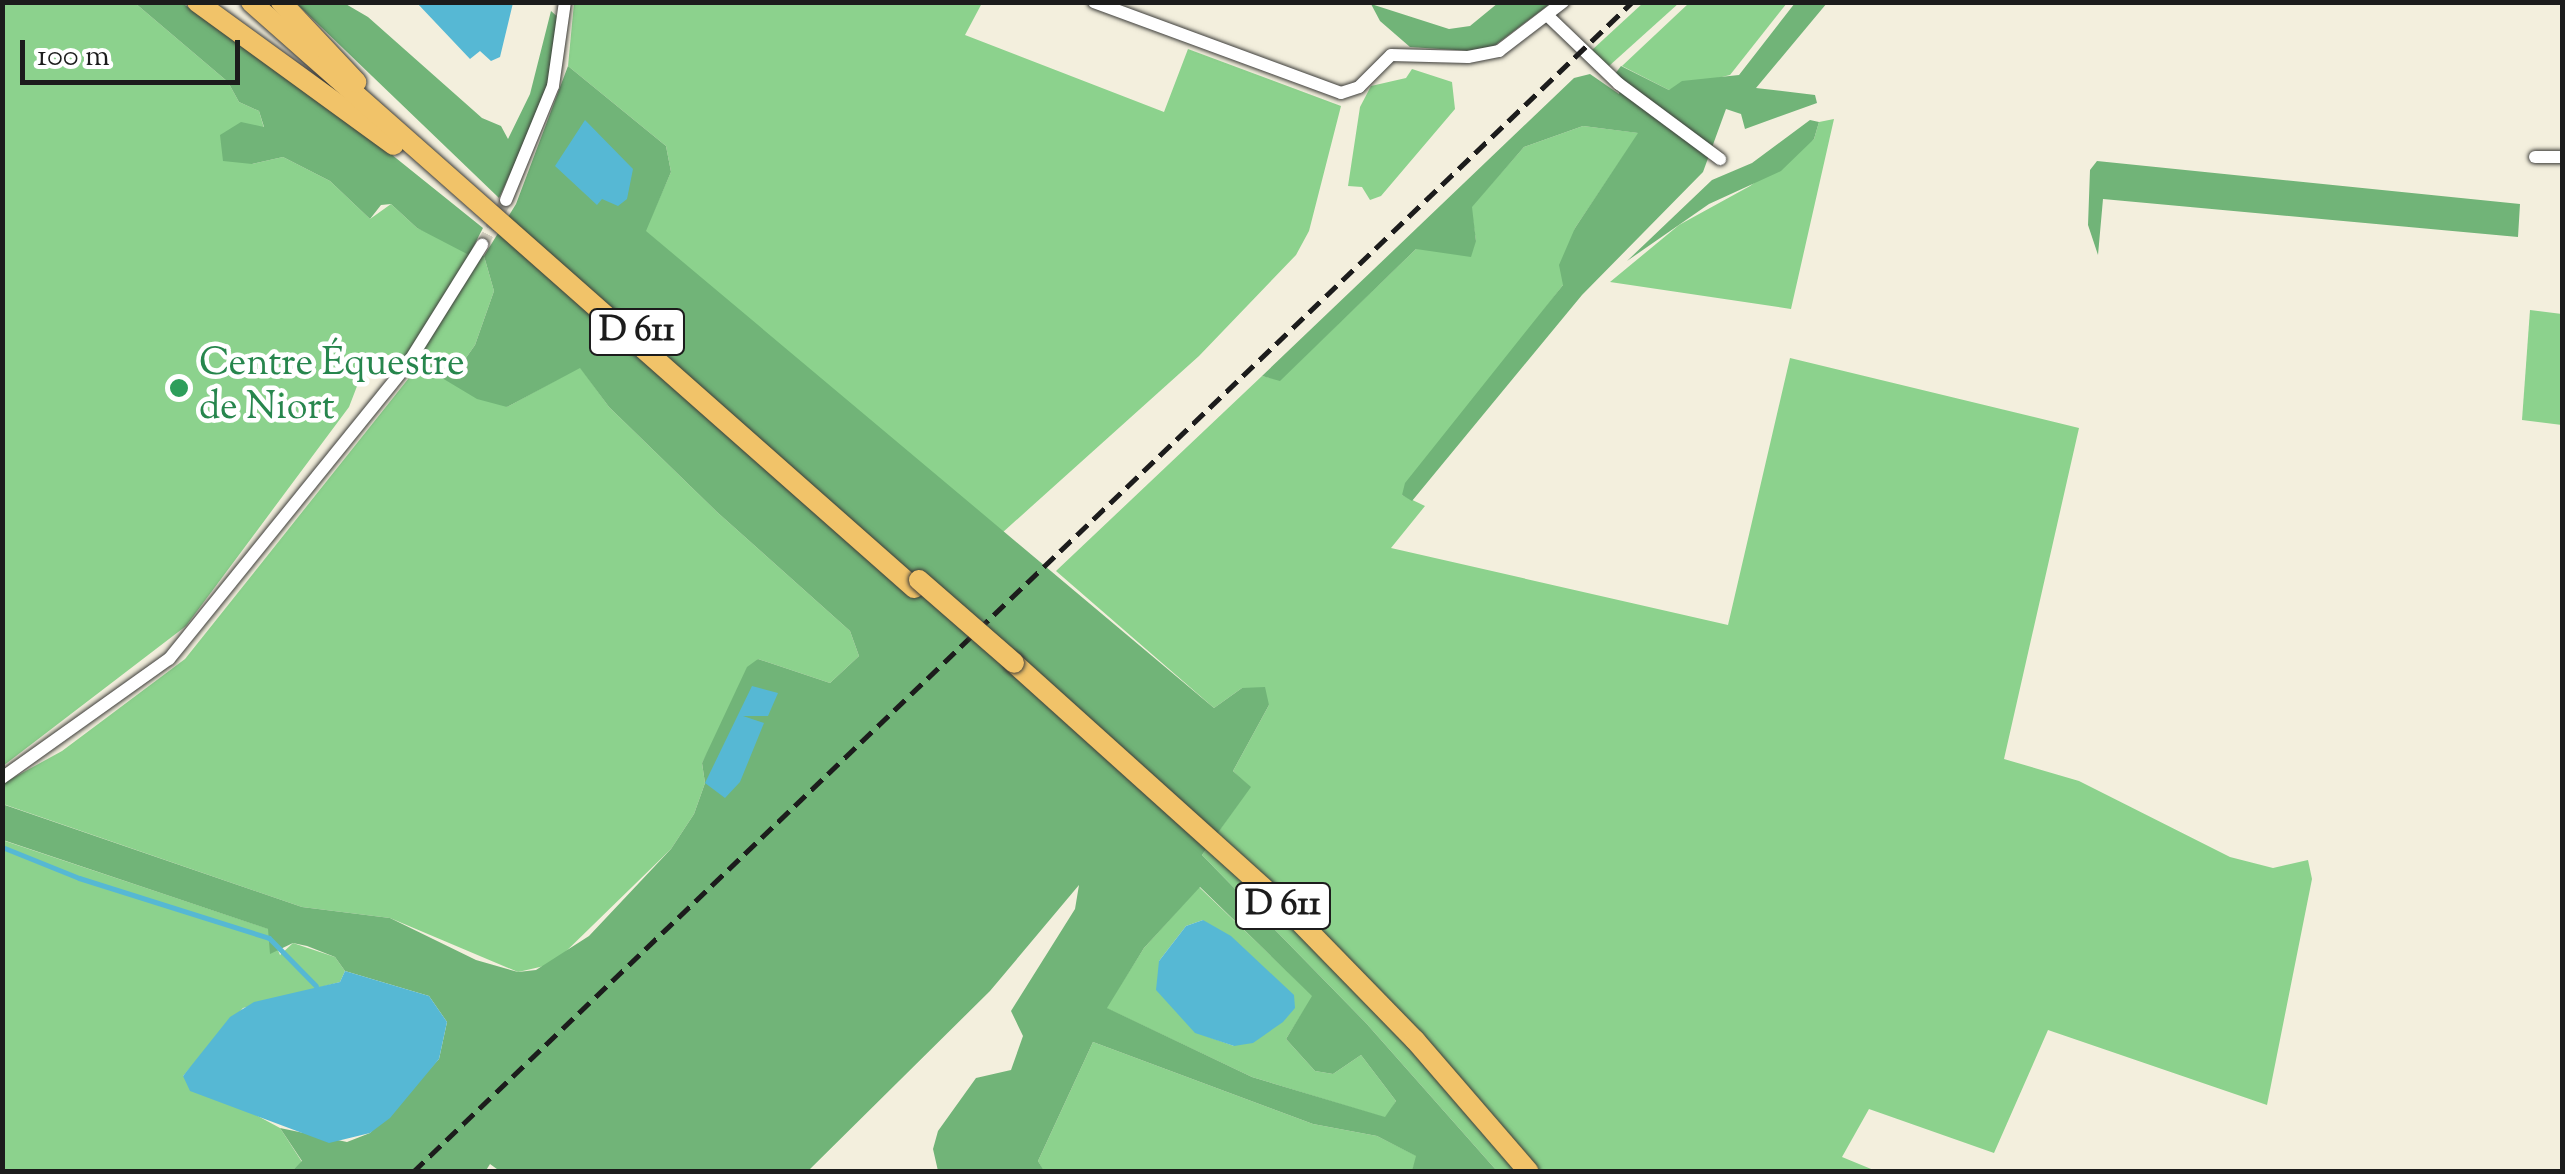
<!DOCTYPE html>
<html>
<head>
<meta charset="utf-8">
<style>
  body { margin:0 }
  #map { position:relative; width:2565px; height:1174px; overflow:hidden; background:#f3efdd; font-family:"Sorts Mill Goudy",serif }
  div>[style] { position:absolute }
  .green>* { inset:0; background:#8cd28d }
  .forest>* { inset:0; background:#71b478 }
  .water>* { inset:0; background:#56b8d4 }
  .stream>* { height:5px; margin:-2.5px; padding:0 2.5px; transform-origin:2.5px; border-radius:2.5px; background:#56b8d4 }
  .street-tunnel>* { height:12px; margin-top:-6px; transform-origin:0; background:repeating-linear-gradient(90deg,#d3cfc0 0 12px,transparent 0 18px) }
  .roads { filter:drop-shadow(0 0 2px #3c3c39) drop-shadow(0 0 2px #3c3c39) }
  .street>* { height:12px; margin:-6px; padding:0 6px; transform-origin:6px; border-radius:6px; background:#fff }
  .primary>* { height:20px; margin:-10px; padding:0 10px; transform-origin:10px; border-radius:10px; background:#f1c369 }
  .rail>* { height:5px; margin-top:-2.5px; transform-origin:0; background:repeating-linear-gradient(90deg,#1c1c1c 0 15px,transparent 0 23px) }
  .bridges { filter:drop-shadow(0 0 2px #3c3c39) drop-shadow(0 0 2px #3c3c39) }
  .primary-bridge>* { height:20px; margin:-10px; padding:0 10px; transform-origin:10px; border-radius:10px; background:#f1c369 }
  .dots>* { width:28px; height:28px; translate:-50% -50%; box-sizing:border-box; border:5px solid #fff; border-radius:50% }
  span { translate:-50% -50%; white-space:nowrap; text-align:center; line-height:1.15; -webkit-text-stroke:9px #fff; paint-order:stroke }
  .shield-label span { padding:2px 8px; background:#fff; border:2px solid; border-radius:8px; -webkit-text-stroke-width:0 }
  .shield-label { font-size:35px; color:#1c1c1c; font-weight:700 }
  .leisure-label { font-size:38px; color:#27864d }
  .left { translate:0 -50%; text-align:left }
  .frame { position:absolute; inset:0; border:5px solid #1c1c1c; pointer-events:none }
  .scale { position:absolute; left:20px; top:40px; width:220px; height:45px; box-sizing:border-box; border:5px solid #1c1c1c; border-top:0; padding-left:12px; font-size:30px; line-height:35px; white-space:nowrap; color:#1c1c1c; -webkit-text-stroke:8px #fff; paint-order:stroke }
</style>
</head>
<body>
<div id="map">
  <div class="green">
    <i style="clip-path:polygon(3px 3px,135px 3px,228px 82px,239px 102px,259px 111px,264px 128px,252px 164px,283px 157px,330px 181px,370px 219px,391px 204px,417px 228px,484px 256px,494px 291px,475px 345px,461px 365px,448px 361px,507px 407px,580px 367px,609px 407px,717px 512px,850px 631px,859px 656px,830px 683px,758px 659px,702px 763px,705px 783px,694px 814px,671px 849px,553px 964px,518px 972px,390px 918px,302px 907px,3px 804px,2px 784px,62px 751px,185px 659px,424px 359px,379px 354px,364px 368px,349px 407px,186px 626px,3px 766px)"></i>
    <i style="clip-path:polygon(574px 3px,982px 3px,965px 35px,1164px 112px,1188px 49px,1341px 106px,1309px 231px,1296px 255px,1199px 356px,1002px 533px,645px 231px,671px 172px,666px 146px,568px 66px)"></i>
    <i style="clip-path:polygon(1643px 3px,1679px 3px,1609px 66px,1592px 50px)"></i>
    <i style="clip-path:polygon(1689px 3px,1787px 3px,1730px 75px,1669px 90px,1622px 66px)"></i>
    <i style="clip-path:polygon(1412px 69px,1452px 82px,1455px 109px,1381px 196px,1370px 200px,1362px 187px,1348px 186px,1360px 107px,1371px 86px,1406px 78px)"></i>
    <i style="clip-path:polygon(1834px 119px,1791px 309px,1610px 282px,1679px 225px,1750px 186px,1814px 139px,1819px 122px)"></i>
    <i style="clip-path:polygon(1583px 126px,1639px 133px,1575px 228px,1563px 285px,1402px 495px,1425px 506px,1391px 548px,1728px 625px,1790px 358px,2079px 428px,2004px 759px,2079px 781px,2230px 857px,2273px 868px,2308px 860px,2312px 879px,2267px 1105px,2048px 1030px,1994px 1153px,1869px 1109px,1842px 1157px,1876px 1171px,1497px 1171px,1366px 1023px,1202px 855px,1250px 787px,1233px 771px,1269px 705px,1242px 688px,1214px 708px,1056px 571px,1262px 376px,1280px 380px,1416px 249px,1476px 241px,1471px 207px,1524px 147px)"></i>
    <i style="clip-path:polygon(2530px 310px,2562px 314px,2562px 425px,2522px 420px)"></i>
    <i style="clip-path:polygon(2px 840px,269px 929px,280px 955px,293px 943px,335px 957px,345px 971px,340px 982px,243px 1008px,183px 1076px,280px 1128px,302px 1162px,292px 1171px,3px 1171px)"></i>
    <i style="clip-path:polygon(evenodd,1199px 887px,1313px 996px,1286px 1039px,1315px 1071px,1333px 1074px,1361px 1055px,1396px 1101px,1386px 1118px,1252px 1077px,1106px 1008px,1144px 948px,1199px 887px,1203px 920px,1234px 1046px,1195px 1032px,1159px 961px,1186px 926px,1203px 920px)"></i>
    <i style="clip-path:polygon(1093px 1042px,1313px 1124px,1377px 1136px,1417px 1156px,1412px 1172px,1044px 1172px,1038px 1161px)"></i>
  </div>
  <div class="forest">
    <i style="clip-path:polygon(135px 3px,182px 3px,320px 97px,483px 228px,469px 255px,417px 228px,391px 204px,381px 205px,370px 219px,330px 181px,283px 157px,252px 164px,223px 161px,220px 135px,241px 122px,264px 127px,259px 111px,239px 102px,228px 82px)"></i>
    <i style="clip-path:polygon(296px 3px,344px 3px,368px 17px,482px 118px,501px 126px,508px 139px,530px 94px,551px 11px,560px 19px,545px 98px,499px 198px)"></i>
    <i style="clip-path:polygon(1498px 3px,1551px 3px,1486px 52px,1410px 47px,1380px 21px,1371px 4px,1449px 29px,1470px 26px)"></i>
    <i style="clip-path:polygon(1795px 3px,1827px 3px,1756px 88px,1815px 95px,1817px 103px,1745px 129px,1741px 114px,1726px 109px,1703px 172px,1582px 295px,1412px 501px,1402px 495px,1405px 483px,1563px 285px,1559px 265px,1575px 228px,1638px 133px,1583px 126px,1524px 147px,1472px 207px,1476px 241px,1471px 257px,1416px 249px,1280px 381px,1262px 376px,1574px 78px,1590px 74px,1619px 94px,1622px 82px,1615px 74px,1621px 66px,1669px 90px,1682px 81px,1739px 75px)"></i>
    <i style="clip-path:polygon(evenodd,568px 66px,666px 146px,671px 172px,646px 231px,1214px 708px,1242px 688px,1265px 687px,1269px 705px,1233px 771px,1251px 787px,1202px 855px,1366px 1023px,1497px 1171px,1412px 1171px,1416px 1156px,1377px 1136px,1313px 1124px,1093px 1042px,1038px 1161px,1044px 1171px,938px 1171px,933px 1149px,938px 1131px,976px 1078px,1011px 1070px,1023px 1036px,1011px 1011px,1075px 909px,1079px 885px,990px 991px,808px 1171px,501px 1172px,490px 1164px,485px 1172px,292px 1171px,302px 1161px,280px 1128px,347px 1142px,370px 1133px,439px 1059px,447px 1022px,429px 996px,345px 971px,335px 957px,307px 946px,293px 943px,270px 954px,268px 929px,3px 840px,2px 804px,302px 907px,390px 918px,476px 960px,518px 972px,536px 970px,589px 936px,671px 849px,694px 814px,705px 783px,702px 763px,747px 667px,758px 659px,830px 683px,859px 656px,850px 631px,717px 512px,609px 407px,580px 368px,507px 407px,477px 399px,432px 372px,425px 359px,461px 365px,475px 345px,494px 291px,484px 256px,516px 204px,568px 66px,1200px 887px,1312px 996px,1286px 1039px,1315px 1071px,1333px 1074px,1361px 1055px,1396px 1101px,1385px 1117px,1252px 1077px,1107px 1008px,1144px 948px,1200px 887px)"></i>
    <i style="clip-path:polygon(1810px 120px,1819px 122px,1814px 139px,1781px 171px,1709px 204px,1627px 261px,1712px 180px,1752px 163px)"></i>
    <i style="clip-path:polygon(2097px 161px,2520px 204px,2518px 237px,2103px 199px,2098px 255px,2088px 225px,2090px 170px)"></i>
  </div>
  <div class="water">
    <i style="clip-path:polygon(417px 3px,513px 3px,500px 57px,491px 61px,480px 51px,470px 59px)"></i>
    <i style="clip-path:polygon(585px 120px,633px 169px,627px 199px,618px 206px,602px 199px,597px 205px,555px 166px)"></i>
    <i style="clip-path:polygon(752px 686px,778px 693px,768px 716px,743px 716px,764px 723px,740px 782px,725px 798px,705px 783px)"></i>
    <i style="clip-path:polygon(1203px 920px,1231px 936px,1294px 995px,1295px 1008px,1283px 1022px,1253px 1043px,1234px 1046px,1195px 1033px,1156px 990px,1159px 961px,1186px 926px)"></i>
    <i style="clip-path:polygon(345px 971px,429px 996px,447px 1022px,439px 1059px,390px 1118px,370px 1133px,329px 1143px,190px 1091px,183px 1076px,230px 1017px,254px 1002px,340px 982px)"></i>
  </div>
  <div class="stream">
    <i style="left:2px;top:847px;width:83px;rotate:21.9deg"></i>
    <i style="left:79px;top:878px;width:199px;rotate:17.5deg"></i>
    <i style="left:269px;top:938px;width:67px;rotate:45.6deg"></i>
  </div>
  <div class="street-tunnel">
    <i style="left:482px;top:245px;width:51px;rotate:-61.9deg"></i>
  </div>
  <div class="roads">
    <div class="street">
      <i style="left:1094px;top:2px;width:263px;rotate:20.2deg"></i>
      <i style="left:1341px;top:93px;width:19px;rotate:-18deg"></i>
      <i style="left:1359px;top:87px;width:45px;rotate:-45deg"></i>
      <i style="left:1391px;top:55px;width:77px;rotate:1.5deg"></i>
      <i style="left:1468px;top:57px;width:32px;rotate:-11deg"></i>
      <i style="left:1499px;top:51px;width:81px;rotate:-37.4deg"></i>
      <i style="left:1548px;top:16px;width:98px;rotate:43.8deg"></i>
      <i style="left:1619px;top:84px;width:126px;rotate:36.6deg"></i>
      <i style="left:2535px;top:157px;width:27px"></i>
      <i style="left:506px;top:200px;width:123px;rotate:-67.6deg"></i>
      <i style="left:553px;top:86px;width:85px;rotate:-81.9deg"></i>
      <i style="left:2px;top:778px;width:205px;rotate:-35.5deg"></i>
      <i style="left:169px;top:659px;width:378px;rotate:-51deg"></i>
      <i style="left:407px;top:365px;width:142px;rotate:-58deg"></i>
    </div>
    <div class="primary">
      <i style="left:197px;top:2px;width:243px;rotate:36deg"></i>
      <i style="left:251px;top:2px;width:885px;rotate:41.47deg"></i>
      <i style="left:281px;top:2px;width:110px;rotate:46.8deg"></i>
      <i style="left:1014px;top:663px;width:369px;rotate:42deg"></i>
      <i style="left:1288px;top:910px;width:182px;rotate:45.7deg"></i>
      <i style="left:1415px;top:1040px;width:174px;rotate:49.2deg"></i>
    </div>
  </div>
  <div class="rail">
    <i style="left:413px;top:1172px;width:1690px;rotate:-43.82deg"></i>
  </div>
  <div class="bridges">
    <div class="primary-bridge">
      <i style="left:919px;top:580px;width:126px;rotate:41.1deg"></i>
    </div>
  </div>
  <div class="dots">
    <i style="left:179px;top:388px;background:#2e9e5b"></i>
  </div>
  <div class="shield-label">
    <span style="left:637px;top:332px">D 611</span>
    <span style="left:1283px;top:906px">D 611</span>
  </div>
  <div class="leisure-label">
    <span class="left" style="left:199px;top:388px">Centre Équestre<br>de Niort</span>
  </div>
  <div class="frame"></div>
  <div class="scale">100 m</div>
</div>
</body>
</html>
